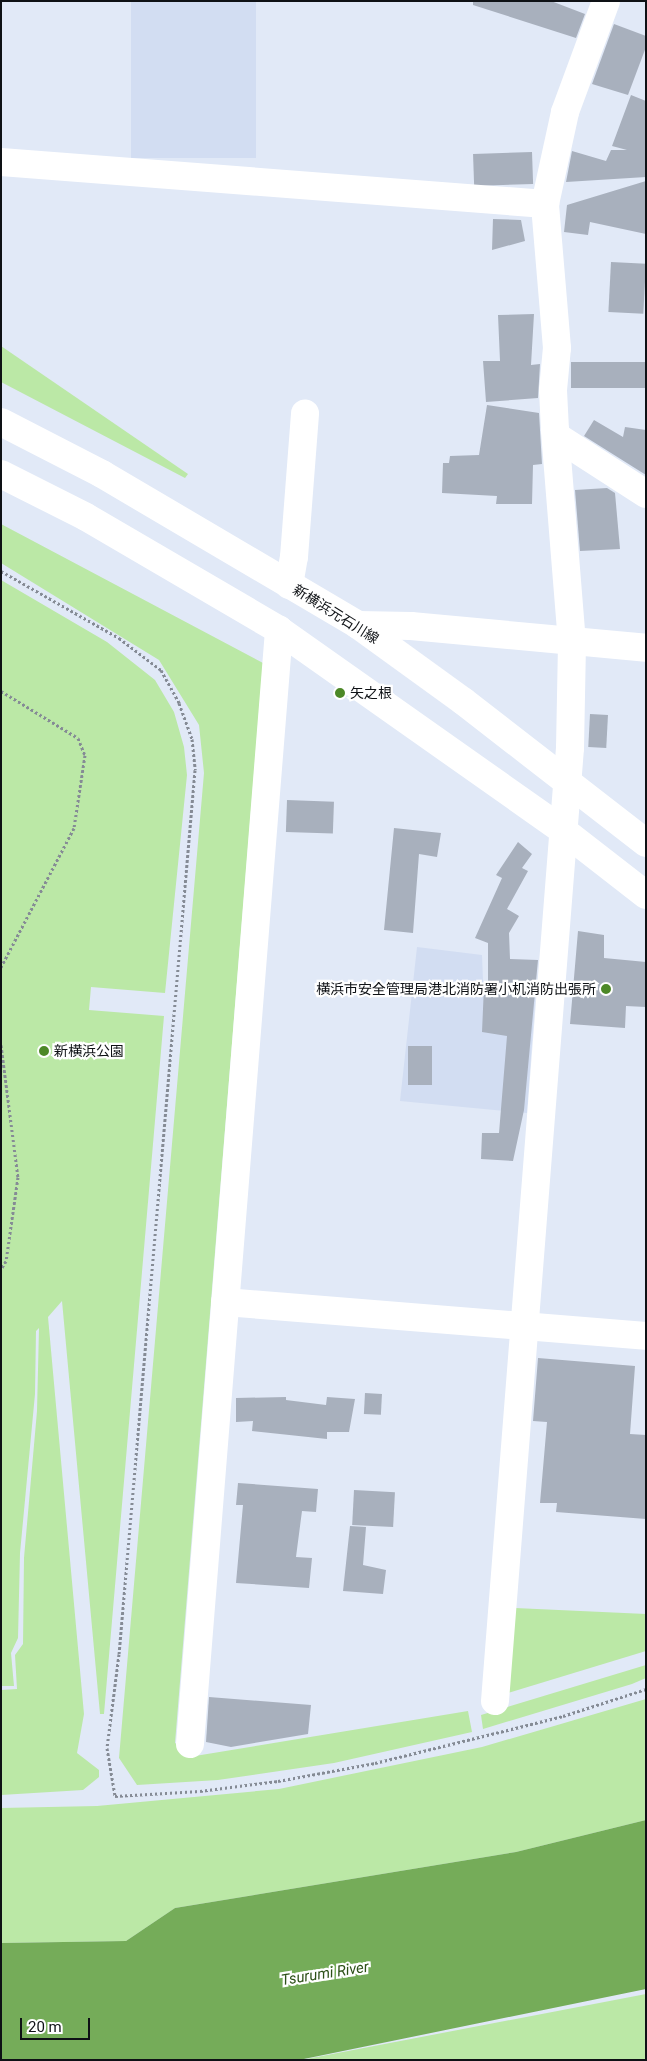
<!DOCTYPE html>
<html>
<head>
<meta charset="utf-8">
<style>
  body { margin:0 }
  #map { position:relative; width:647px; height:2061px; overflow:hidden; background:#e1e9f7; font-family:Roboto,"Noto Sans JP",sans-serif }
  div>[style] { position:absolute }
  .built>* { inset:0; background:#d2ddf2; transform-origin:0 0 }
  .green>* { inset:0; background:#bbe8a6 }
  .water>* { inset:0; background:#75ac59 }
  .building>* { inset:0; background:#a8b0bd; transform-origin:0 0 }
  .path>* { height:3px; margin-top:-1.5px; transform-origin:0; background:repeating-linear-gradient(90deg,#858b95 0 2.5px,transparent 0 5px) }
  .minor>* { height:28px; margin:-14px; padding:0 14px; transform-origin:14px; border-radius:14px; background:#fff }
  .dots>* { width:14px; height:14px; translate:-50% -50%; box-sizing:border-box; border:2px solid #fff; border-radius:50% }
  span { translate:-50% -50%; white-space:nowrap; text-align:center; line-height:1.15; -webkit-text-stroke:4.5px #fff; paint-order:stroke }
  .street-label { font-size:14px; color:#0e1115 }
  .poi-label { font-size:14px; color:#0e1115 }
  .left { translate:0 -50%; text-align:left }
  .right { translate:-100% -50%; text-align:right }
  .water-label { font-size:15px; color:#2c5017; font-style:italic }
  .frame { position:absolute; inset:0; border:2px solid #0e1115; pointer-events:none }
  .scale { position:absolute; left:20px; top:2018px; width:70px; height:22px; box-sizing:border-box; border:2px solid #0e1115; border-top:0; padding-left:6px; font-size:15px; line-height:18px; white-space:nowrap; color:#0e1115; -webkit-text-stroke:4px #fff; paint-order:stroke }
</style>
</head>
<body>
<div id="map">
  <div class="built">
    <i style="left:131px;top:1px;width:125px;height:157px"></i>
    <i style="clip-path:polygon(417px 947px,482px 955px,483px 981px,536px 986px,527px 1113px,400px 1101px)"></i>
  </div>
  <div class="green">
    <i style="clip-path:polygon(1px 346px,188px 474px,185px 478px,1px 382px)"></i>
    <i style="clip-path:polygon(1px 524px,263px 663px,175px 1743px,195px 1756px,468px 1711px,472px 1732px,334px 1763px,218px 1780px,137px 1785px,119px 1758px,204px 773px,199px 725px,159px 660px,1px 563px)"></i>
    <i style="clip-path:polygon(1px 580px,107px 642px,155px 680px,174px 712px,184px 747px,187px 775px,165px 993px,91px 987px,89px 1010px,164px 1016px,104px 1714px,100px 1714px,62px 1301px,48px 1317px,84px 1714px,77px 1753px,99px 1770px,99px 1777px,83px 1790px,1px 1795px,1px 1690px,17px 1689px,15px 1655px,23px 1644px,24px 1558px,37px 1411px,39px 1328px,36px 1331px,35px 1394px,20px 1553px,18px 1638px,11px 1653px,14px 1686px,1px 1686px)"></i>
    <i style="clip-path:polygon(515px 1608px,646px 1614px,646px 1651px,508px 1693px)"></i>
    <i style="clip-path:polygon(646px 1665px,646px 1678px,632px 1684px,483px 1729px,481px 1715px)"></i>
    <i style="clip-path:polygon(646px 1699px,646px 1820px,516px 1852px,175px 1908px,126px 1941px,1px 1943px,1px 1808px,97px 1806px,279px 1789px,482px 1747px)"></i>
    <i style="clip-path:polygon(646px 1994px,646px 2060px,301px 2060px)"></i>
  </div>
  <div class="water">
    <i style="clip-path:polygon(646px 1820px,646px 1989px,299px 2060px,1px 2060px,1px 1943px,126px 1941px,175px 1908px,516px 1852px)"></i>
  </div>
  <div class="building">
    <i style="clip-path:polygon(473px 1px,551px 1px,585px 14px,576px 38px,473px 5px)"></i>
    <i style="clip-path:polygon(614px 24px,646px 36px,646px 47px,628px 95px,592px 84px)"></i>
    <i style="clip-path:polygon(631px 95px,646px 101px,646px 177px,566px 182px,572px 151px,606px 161px,611px 150px,627px 150px,612px 146px)"></i>
    <i style="left:532px;top:152px;width:32px;height:59px;rotate:88deg"></i>
    <i style="clip-path:polygon(646px 181px,646px 234px,590px 222px,588px 235px,564px 232px,567px 205px)"></i>
    <i style="clip-path:polygon(493px 219px,521px 220px,525px 241px,492px 250px)"></i>
    <i style="left:611px;top:262px;width:35px;height:50px;rotate:3deg"></i>
    <i style="clip-path:polygon(534px 314px,531px 365px,540px 364px,538px 398px,486px 402px,483px 361px,500px 361px,498px 315px)"></i>
    <i style="left:646px;top:362px;width:26px;height:75px;rotate:90deg"></i>
    <i style="clip-path:polygon(487px 405px,539px 413px,542px 464px,533px 465px,532px 504px,496px 504px,497px 496px,442px 493px,443px 463px,449px 463px,450px 456px,479px 455px)"></i>
    <i style="clip-path:polygon(594px 420px,623px 437px,625px 427px,646px 430px,646px 475px,584px 436px)"></i>
    <i style="clip-path:polygon(607px 488px,615px 493px,620px 549px,580px 551px,575px 490px)"></i>
    <i style="left:590px;top:714px;width:18px;height:33px;rotate:3deg"></i>
    <i style="left:287px;top:800px;width:47px;height:32px;rotate:2deg"></i>
    <i style="clip-path:polygon(394px 828px,441px 833px,437px 857px,419px 854px,413px 933px,384px 930px)"></i>
    <i style="clip-path:polygon(518px 842px,532px 854px,522px 868px,528px 871px,507px 909px,519px 916px,509px 933px,510px 959px,538px 960px,524px 1110px,513px 1161px,481px 1159px,482px 1133px,499px 1133px,507px 1036px,482px 1032px,484px 986px,488px 986px,488px 943px,475px 938px,502px 878px,496px 875px)"></i>
    <i style="clip-path:polygon(578px 931px,604px 935px,604px 958px,646px 962px,646px 1007px,626px 1006px,625px 1028px,570px 1024px)"></i>
    <i style="left:408px;top:1046px;width:24px;height:39px"></i>
    <i style="clip-path:polygon(538px 1358px,635px 1366px,630px 1434px,646px 1435px,646px 1519px,556px 1512px,557px 1503px,540px 1503px,547px 1422px,533px 1421px)"></i>
    <i style="left:365px;top:1393px;width:17px;height:21px;rotate:3deg"></i>
    <i style="clip-path:polygon(286px 1397px,286px 1400px,326px 1405px,327px 1397px,355px 1399px,349px 1432px,327px 1432px,327px 1439px,252px 1431px,253px 1421px,236px 1422px,236px 1398px)"></i>
    <i style="clip-path:polygon(238px 1483px,318px 1489px,316px 1512px,302px 1511px,296px 1557px,312px 1558px,309px 1588px,236px 1583px,243px 1505px,236px 1505px)"></i>
    <i style="left:354px;top:1490px;width:41px;height:35px;rotate:3deg"></i>
    <i style="clip-path:polygon(350px 1526px,366px 1527px,363px 1565px,386px 1570px,383px 1594px,343px 1591px)"></i>
    <i style="clip-path:polygon(209px 1697px,311px 1705px,308px 1734px,231px 1747px,206px 1742px)"></i>
  </div>
  <div class="path">
    <i style="left:1px;top:571px;width:136px;rotate:29.6deg"></i>
    <i style="left:119px;top:638px;width:53px;rotate:37.3deg"></i>
    <i style="left:161px;top:670px;width:38px;rotate:61deg"></i>
    <i style="left:179px;top:703px;width:38px;rotate:70deg"></i>
    <i style="left:192px;top:739px;width:31px;rotate:84deg"></i>
    <i style="left:195px;top:770px;width:887px;rotate:94.91deg"></i>
    <i style="left:119px;top:1654px;width:95px;rotate:97.3deg"></i>
    <i style="left:107px;top:1748px;width:49px;rotate:80.5deg"></i>
    <i style="left:115px;top:1796px;width:85px;rotate:-3.4deg"></i>
    <i style="left:200px;top:1791px;width:79px;rotate:-7.3deg"></i>
    <i style="left:278px;top:1781px;width:99px;rotate:-10.5deg"></i>
    <i style="left:375px;top:1763px;width:194px;rotate:-14deg"></i>
    <i style="left:563px;top:1716px;width:87px;rotate:-18deg"></i>
    <i style="left:1px;top:691px;width:90px;rotate:31.4deg"></i>
    <i style="left:78px;top:738px;width:18px;rotate:68deg"></i>
    <i style="left:85px;top:755px;width:74px;rotate:98.6deg"></i>
    <i style="left:74px;top:828px;width:157px;rotate:117.7deg"></i>
    <i style="left:1px;top:1045px;width:133px;rotate:82.7deg"></i>
    <i style="left:18px;top:1177px;width:85px;rotate:98.1deg"></i>
    <i style="left:6px;top:1261px;width:9px;rotate:122deg"></i>
  </div>
  <div class="minor">
    <i style="left:1px;top:162px;width:546px;rotate:4.41deg"></i>
    <i style="left:1px;top:422px;width:114px;rotate:27.2deg"></i>
    <i style="left:102px;top:474px;width:297px;rotate:30.5deg"></i>
    <i style="left:358px;top:625px;width:130px;rotate:35.9deg"></i>
    <i style="left:463px;top:701px;width:232px;rotate:37.8deg"></i>
    <i style="left:556px;top:436px;width:107px;rotate:32.8deg"></i>
    <i style="left:1px;top:474px;width:95px;rotate:26.8deg"></i>
    <i style="left:86px;top:517px;width:224px;rotate:30.3deg"></i>
    <i style="left:279px;top:630px;width:350px;rotate:35.2deg"></i>
    <i style="left:565px;top:832px;width:103px;rotate:37.9deg"></i>
    <i style="left:289px;top:585px;width:28px;rotate:-80deg"></i>
    <i style="left:294px;top:557px;width:144px;rotate:-85.6deg"></i>
    <i style="left:358px;top:625px;width:53px;rotate:1.1deg"></i>
    <i style="left:411px;top:626px;width:236px;rotate:5.3deg"></i>
    <i style="left:225px;top:1302px;width:422px;rotate:4.6deg"></i>
    <i style="left:495px;top:1701px;width:956px;rotate:-85.5deg"></i>
    <i style="left:570px;top:748px;width:105px;rotate:-88.9deg"></i>
    <i style="left:572px;top:643px;width:214px;rotate:-94.6deg"></i>
    <i style="left:555px;top:430px;width:40px;rotate:-92.9deg"></i>
    <i style="left:553px;top:390px;width:42px;rotate:-84.6deg"></i>
    <i style="left:557px;top:348px;width:144px;rotate:-94.8deg"></i>
    <i style="left:545px;top:204px;width:94px;rotate:-77.7deg"></i>
    <i style="left:565px;top:112px;width:118px;rotate:-69.7deg"></i>
    <i style="left:190px;top:1744px;width:1118px;rotate:-85.43deg"></i>
  </div>
  <div class="dots">
    <i style="left:340px;top:693px;background:#4c8827"></i>
    <i style="left:606px;top:989px;background:#4c8827"></i>
    <i style="left:44px;top:1051px;background:#4c8827"></i>
  </div>
  <div class="street-label">
    <span style="left:336px;top:614px;rotate:32deg">新横浜元石川線</span>
  </div>
  <div class="poi-label">
    <span class="left" style="left:350px;top:693px">矢之根</span>
    <span class="right" style="left:596px;top:989px">横浜市安全管理局港北消防署小机消防出張所</span>
    <span class="left" style="left:54px;top:1051px">新横浜公園</span>
  </div>
  <div class="water-label">
    <span style="left:325px;top:1974px;rotate:-9deg">Tsurumi River</span>
  </div>
  <div class="frame"></div>
  <div class="scale">20 m</div>
</div>
</body>
</html>
